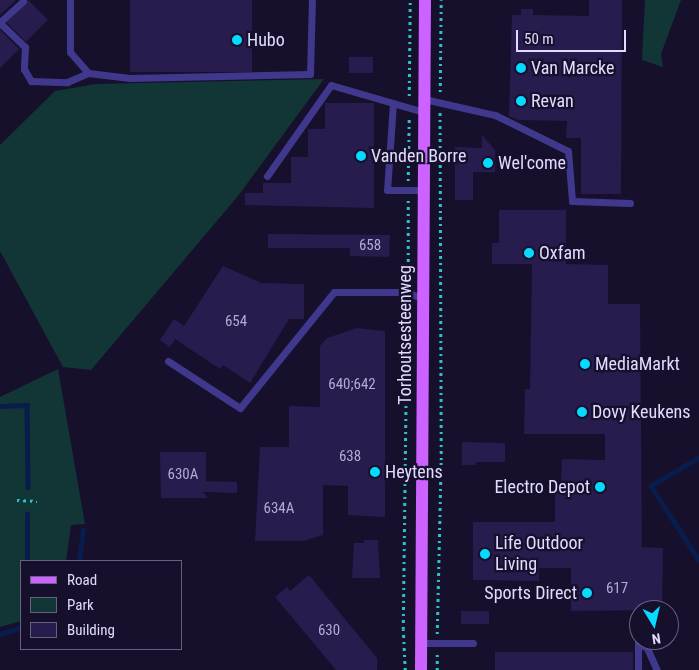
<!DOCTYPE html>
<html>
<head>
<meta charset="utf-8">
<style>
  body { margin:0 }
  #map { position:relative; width:699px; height:670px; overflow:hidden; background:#16102c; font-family:"Roboto Condensed",sans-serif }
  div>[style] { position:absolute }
  .green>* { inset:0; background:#123636 }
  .stream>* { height:4.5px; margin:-2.25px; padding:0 2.25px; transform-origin:2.25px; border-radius:2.25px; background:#081d4d }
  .building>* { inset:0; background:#281b4e; transform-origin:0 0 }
  .path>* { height:2.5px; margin-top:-1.25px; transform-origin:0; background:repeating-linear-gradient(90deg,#29c4c3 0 2.5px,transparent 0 6.5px) }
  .lane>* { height:7px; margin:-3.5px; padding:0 3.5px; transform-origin:3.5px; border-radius:3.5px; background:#40388d }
  .primary>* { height:12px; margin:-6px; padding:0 6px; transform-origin:6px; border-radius:6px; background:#cc62ff }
  .dots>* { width:14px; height:14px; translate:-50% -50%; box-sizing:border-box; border:2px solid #16102c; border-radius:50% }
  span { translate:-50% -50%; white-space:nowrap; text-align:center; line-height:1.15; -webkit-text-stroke:4.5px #16102c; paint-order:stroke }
  .number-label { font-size:15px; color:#b3abd3 }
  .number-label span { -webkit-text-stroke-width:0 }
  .poi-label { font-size:18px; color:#e1dbff }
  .left { translate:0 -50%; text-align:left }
  .right { translate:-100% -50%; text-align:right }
  .street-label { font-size:18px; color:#e1dbff }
  .legend { position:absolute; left:20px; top:560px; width:162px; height:90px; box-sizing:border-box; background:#16102c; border:1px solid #676180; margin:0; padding:6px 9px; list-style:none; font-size:15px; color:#e1dbff }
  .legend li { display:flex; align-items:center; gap:10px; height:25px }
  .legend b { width:25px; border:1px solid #676180 }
  .north { position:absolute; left:629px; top:600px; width:50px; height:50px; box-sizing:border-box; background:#16102c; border:1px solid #676180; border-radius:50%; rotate:171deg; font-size:14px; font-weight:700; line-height:20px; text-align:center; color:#e1dbff }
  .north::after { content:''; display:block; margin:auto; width:18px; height:22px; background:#07daff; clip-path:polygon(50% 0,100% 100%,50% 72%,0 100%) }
  .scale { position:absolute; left:516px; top:30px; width:110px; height:22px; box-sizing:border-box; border:2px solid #e1dbff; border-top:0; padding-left:6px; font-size:15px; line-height:18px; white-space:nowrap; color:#e1dbff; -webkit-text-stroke:4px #16102c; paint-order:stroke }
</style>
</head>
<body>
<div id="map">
  <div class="green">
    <i style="clip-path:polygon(645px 0,681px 0,661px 54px,663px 67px,642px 60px)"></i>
    <i style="clip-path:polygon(324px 79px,238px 196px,91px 370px,63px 367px,0 251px,0 145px,55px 91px,96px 84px)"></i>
    <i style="clip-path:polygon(58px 369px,85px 524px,71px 525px,66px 561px,21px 561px,21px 621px,0 627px,0 397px)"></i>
  </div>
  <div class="stream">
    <i style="left:0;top:406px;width:27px;rotate:-2deg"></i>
    <i style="left:27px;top:405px;width:82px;rotate:89.3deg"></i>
    <i style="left:699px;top:458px;width:56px;rotate:149.7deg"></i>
    <i style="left:651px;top:486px;width:88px;rotate:57deg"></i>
    <i style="left:27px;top:561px;width:47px;rotate:-90deg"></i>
    <i style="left:79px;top:561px;width:31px;rotate:-83deg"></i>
    <i style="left:0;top:634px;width:22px;rotate:-18deg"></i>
  </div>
  <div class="building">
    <i style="clip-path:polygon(0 0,16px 0,0 15px)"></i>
    <i style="left:28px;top:0;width:28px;height:31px;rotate:45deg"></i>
    <i style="left:130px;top:0;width:122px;height:72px"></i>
    <i style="clip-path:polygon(589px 0,622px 0,621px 194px,581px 194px,581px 138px,566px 138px,567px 121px,518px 120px,509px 116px,512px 15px,521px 15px,521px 9px,533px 9px,533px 15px,589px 16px)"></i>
    <i style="clip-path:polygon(0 30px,19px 49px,0 68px)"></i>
    <i style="left:349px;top:57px;width:24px;height:16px"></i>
    <i style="clip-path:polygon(325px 103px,374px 103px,374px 208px,245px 205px,245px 193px,263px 193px,263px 183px,291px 183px,291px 157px,308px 157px,308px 129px,325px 129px)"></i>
    <i style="clip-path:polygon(482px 135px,495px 150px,495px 172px,473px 172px,473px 200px,455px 200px,455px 147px,482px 148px)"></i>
    <i style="clip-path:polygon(499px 210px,566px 210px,566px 264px,608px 265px,608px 304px,640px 304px,642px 547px,663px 548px,662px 610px,571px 611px,571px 568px,539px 568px,539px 581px,473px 580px,473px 522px,555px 522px,555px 485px,561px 485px,562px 459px,605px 460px,605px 434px,524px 434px,525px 389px,530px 389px,532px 264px,492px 264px,492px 243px,499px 243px)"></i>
    <i style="clip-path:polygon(268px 234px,390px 235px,389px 257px,350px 256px,350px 248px,268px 248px)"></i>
    <i style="clip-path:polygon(223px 266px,261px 283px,304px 284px,304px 319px,289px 319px,250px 383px,223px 365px,220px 369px,175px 339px,170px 347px,160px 340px,174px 319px,184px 326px)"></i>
    <i style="clip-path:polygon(357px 328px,385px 331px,385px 517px,348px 515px,348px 486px,323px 485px,323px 535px,303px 541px,255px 541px,260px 447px,289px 447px,289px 406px,320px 407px,320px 346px,327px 338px)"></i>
    <i style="clip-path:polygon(462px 442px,505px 443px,505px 462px,476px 462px,475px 465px,462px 465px)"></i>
    <i style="clip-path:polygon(160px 452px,206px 452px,206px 481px,237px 482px,237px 493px,203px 492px,208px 498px,161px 498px)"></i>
    <i style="clip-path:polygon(364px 540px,378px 540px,380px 578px,352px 578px,354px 543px,364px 543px)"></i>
    <i style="clip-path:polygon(309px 575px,377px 658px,377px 670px,336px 670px,275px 597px,287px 587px,290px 591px)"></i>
    <i style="left:461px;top:611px;width:28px;height:13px"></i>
    <i style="left:495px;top:652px;width:138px;height:18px"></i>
  </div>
  <div class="path">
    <i style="left:440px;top:92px;width:92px;rotate:-89.4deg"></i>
    <i style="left:409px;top:96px;width:96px;rotate:-89.4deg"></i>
    <i style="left:408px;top:181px;width:62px;rotate:-89.1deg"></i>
    <i style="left:408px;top:281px;width:82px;rotate:-90deg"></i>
    <i style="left:17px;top:500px;width:20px;rotate:3deg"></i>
    <i style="left:437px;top:634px;width:174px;rotate:-88.7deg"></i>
    <i style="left:441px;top:460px;width:348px;rotate:-90.2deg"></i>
    <i style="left:405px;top:670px;width:41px;rotate:-92.8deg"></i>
    <i style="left:403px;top:629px;width:325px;rotate:-89.3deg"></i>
    <i style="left:437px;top:670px;width:16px;rotate:-90deg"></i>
  </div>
  <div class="lane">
    <i style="left:70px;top:0;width:52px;rotate:90deg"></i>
    <i style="left:70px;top:52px;width:28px;rotate:49deg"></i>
    <i style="left:88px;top:73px;width:42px;rotate:6.8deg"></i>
    <i style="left:130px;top:78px;width:180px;rotate:-1.3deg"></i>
    <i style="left:310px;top:74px;width:74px;rotate:-88.5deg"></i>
    <i style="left:0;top:22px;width:31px;rotate:-42deg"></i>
    <i style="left:0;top:23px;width:35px;rotate:44deg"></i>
    <i style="left:25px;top:47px;width:22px;rotate:93deg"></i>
    <i style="left:24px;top:69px;width:14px;rotate:60deg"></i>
    <i style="left:31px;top:81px;width:36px;rotate:2deg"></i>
    <i style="left:67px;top:82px;width:23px;rotate:-23deg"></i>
    <i style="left:424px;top:99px;width:73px;rotate:12.7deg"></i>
    <i style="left:495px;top:115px;width:81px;rotate:26.3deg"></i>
    <i style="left:568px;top:151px;width:50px;rotate:85.4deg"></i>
    <i style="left:572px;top:201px;width:58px;rotate:2deg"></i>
    <i style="left:393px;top:103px;width:87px;rotate:93.9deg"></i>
    <i style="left:387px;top:190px;width:37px"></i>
    <i style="left:267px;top:176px;width:111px;rotate:-54.9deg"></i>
    <i style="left:331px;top:85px;width:97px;rotate:16.2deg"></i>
    <i style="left:168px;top:361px;width:86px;rotate:33.1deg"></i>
    <i style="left:240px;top:408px;width:149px;rotate:-51deg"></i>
    <i style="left:334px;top:292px;width:73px"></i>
    <i style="left:407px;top:292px;width:17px;rotate:24deg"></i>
    <i style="left:638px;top:634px;width:36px;rotate:90deg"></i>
    <i style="left:421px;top:643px;width:52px"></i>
    <i style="left:638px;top:643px;width:10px;rotate:29deg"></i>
    <i style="left:647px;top:648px;width:24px;rotate:66deg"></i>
  </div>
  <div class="primary">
    <i style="left:421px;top:670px;width:670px;rotate:-89.66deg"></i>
  </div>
  <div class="dots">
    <i style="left:237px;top:40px;background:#07daff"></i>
    <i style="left:521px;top:68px;background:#07daff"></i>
    <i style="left:521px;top:101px;background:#07daff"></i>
    <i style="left:361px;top:156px;background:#07daff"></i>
    <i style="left:488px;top:163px;background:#07daff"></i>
    <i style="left:529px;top:253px;background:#07daff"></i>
    <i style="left:585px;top:364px;background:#07daff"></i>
    <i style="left:582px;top:412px;background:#07daff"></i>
    <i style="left:375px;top:472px;background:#07daff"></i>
    <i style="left:600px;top:487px;background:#07daff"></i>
    <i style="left:485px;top:554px;background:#07daff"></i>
    <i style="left:587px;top:593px;background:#07daff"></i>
  </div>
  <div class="number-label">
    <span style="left:370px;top:246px">658</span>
    <span style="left:236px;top:322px">654</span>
    <span style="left:352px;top:385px">640;642</span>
    <span style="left:350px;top:457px">638</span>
    <span style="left:183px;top:475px">630A</span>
    <span style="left:279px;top:509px">634A</span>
    <span style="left:617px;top:589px">617</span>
    <span style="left:329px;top:631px">630</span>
  </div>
  <div class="poi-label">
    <span class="left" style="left:247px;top:40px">Hubo</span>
    <span class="left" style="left:531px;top:68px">Van Marcke</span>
    <span class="left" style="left:531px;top:101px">Revan</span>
    <span class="left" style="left:371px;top:156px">Vanden Borre</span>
    <span class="left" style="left:498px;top:163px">Wel'come</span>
    <span class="left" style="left:539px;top:253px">Oxfam</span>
    <span class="left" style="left:595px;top:364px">MediaMarkt</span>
    <span class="left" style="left:592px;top:412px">Dovy Keukens</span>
    <span class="left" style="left:385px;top:472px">Heytens</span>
    <span class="right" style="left:590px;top:487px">Electro Depot</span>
    <span class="left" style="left:495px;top:554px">Life Outdoor<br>Living</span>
    <span class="right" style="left:577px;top:593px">Sports Direct</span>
  </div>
  <div class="street-label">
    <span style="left:405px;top:335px;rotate:-90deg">Torhoutsesteenweg</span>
  </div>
  <ul class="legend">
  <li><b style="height:6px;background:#cc62ff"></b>Road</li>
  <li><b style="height:14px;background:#123636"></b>Park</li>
  <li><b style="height:14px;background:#281b4e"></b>Building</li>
  </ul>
  <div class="north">N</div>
  <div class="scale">50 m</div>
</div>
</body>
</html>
